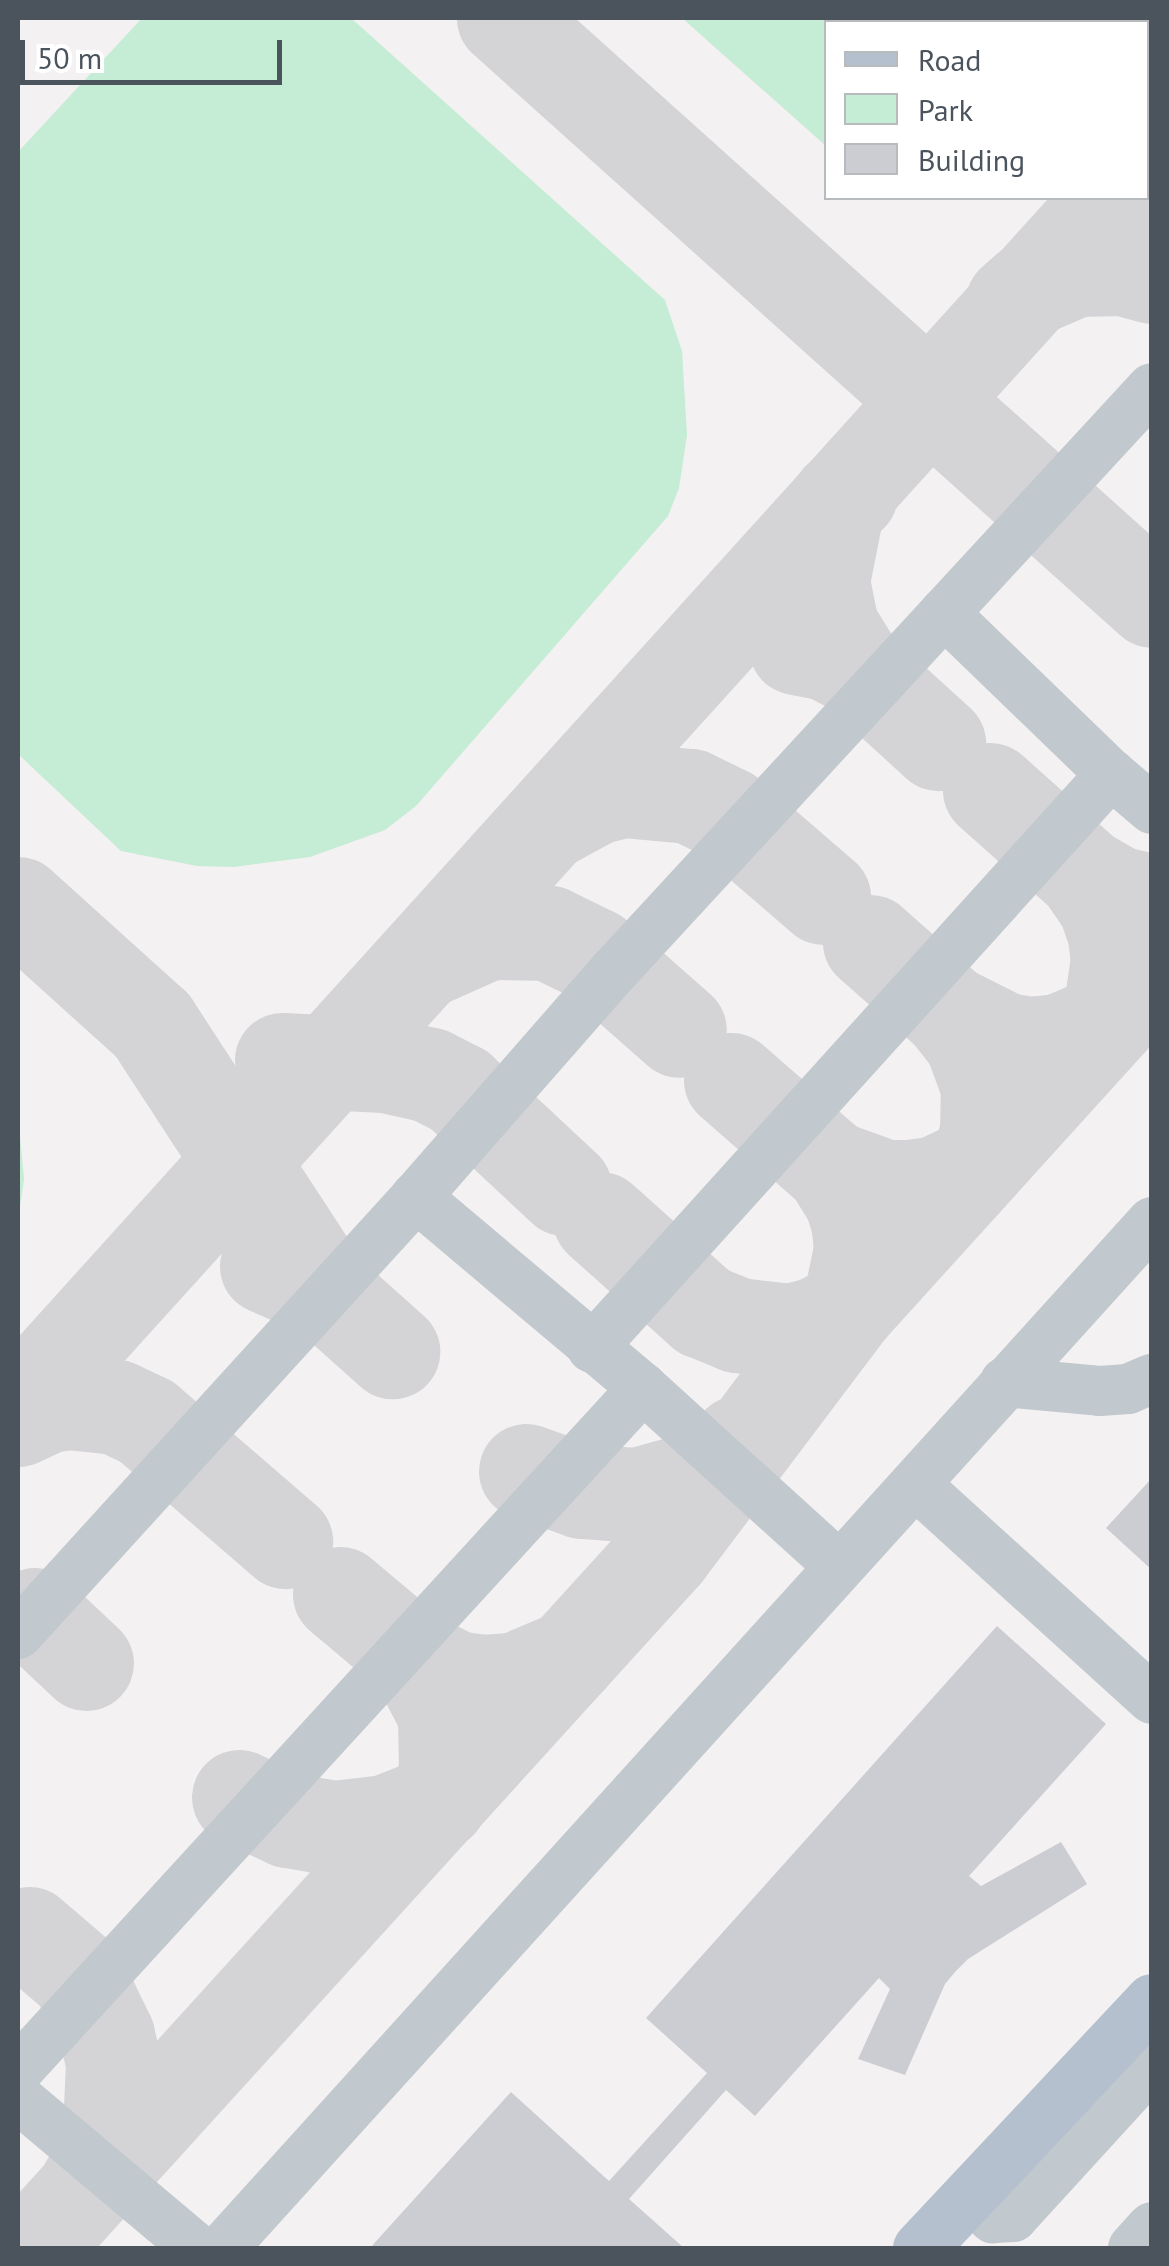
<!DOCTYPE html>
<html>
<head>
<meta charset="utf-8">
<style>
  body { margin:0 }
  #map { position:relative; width:1169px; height:2266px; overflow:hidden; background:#f3f1f1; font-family:"PT Sans",sans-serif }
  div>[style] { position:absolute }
  .green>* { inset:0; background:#c5ecd5 }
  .taxiway>* { height:95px; margin:-47.5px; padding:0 47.5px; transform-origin:47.5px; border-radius:47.5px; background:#d4d4d6 }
  .building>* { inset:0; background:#cccdd3 }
  .minor>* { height:50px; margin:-25px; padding:0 25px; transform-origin:25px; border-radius:25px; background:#c1c8ce }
  .major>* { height:55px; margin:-27.5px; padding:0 27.5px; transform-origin:27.5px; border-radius:27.5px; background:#b4c0cd }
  span { translate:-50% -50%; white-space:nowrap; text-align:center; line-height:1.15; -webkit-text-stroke:9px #fff; paint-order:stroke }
  .frame { position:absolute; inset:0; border:20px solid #4b545d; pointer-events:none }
  .legend { position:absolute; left:824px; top:20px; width:325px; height:180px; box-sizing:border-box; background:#fff; border:2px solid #b7bbbe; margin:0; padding:12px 18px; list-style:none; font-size:30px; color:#4b545d }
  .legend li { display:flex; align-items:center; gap:20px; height:50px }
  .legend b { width:50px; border:2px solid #b7bbbe }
  .scale { position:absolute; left:20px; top:40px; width:262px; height:45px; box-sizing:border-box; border:5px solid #4b545d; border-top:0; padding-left:12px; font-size:30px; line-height:35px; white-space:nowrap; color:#4b545d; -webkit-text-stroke:8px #fff; paint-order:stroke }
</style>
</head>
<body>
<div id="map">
  <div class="green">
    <i style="clip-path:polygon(142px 18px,351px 18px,665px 300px,682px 351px,687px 435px,679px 488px,668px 516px,416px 806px,385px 830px,310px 857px,234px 867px,197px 866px,121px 851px,18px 754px,18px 152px)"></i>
    <i style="clip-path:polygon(682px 18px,1133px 18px,1128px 22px,826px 22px,826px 146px)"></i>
    <i style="clip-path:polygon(18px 1114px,24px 1179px,18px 1222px)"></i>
  </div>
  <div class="taxiway">
    <i style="left:504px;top:18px;width:871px;rotate:41.93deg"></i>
    <i style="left:1013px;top:302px;width:18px;rotate:-41deg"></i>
    <i style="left:1027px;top:290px;width:53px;rotate:-23.2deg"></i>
    <i style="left:1076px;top:269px;width:47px;rotate:-1.2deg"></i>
    <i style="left:1123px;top:268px;width:30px;rotate:15deg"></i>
    <i style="left:850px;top:494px;width:13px;rotate:153deg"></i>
    <i style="left:838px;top:500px;width:83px;rotate:101.2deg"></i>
    <i style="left:822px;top:581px;width:47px;rotate:78.9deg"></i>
    <i style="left:831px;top:627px;width:49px;rotate:58.2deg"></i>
    <i style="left:796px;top:647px;width:32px;rotate:11deg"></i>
    <i style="left:827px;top:653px;width:34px;rotate:28deg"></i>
    <i style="left:857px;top:669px;width:110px;rotate:42.4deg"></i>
    <i style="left:990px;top:790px;width:127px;rotate:41.8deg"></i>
    <i style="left:547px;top:823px;width:55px;rotate:-28.4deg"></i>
    <i style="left:595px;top:797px;width:29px;rotate:-14deg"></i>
    <i style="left:623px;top:790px;width:67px;rotate:5.1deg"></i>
    <i style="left:690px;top:796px;width:41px;rotate:25.9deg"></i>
    <i style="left:727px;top:814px;width:127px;rotate:40.8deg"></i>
    <i style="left:18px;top:904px;width:181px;rotate:42.1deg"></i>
    <i style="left:152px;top:1025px;width:319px;rotate:56.9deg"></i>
    <i style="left:870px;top:942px;width:106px;rotate:41.5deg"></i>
    <i style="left:423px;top:961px;width:71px;rotate:-24deg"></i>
    <i style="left:488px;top:932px;width:61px;rotate:0.9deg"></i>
    <i style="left:549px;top:933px;width:50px;rotate:26.1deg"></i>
    <i style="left:594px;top:955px;width:113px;rotate:41.4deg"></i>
    <i style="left:282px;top:1060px;width:103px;rotate:2.8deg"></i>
    <i style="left:385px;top:1065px;width:46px;rotate:12.5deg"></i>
    <i style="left:430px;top:1075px;width:33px;rotate:27deg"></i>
    <i style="left:459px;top:1090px;width:144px;rotate:43deg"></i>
    <i style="left:731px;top:1080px;width:134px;rotate:41.1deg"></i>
    <i style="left:600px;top:1219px;width:138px;rotate:41.8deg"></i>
    <i style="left:703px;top:1311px;width:37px;rotate:22deg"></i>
    <i style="left:737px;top:1325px;width:52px;rotate:6.6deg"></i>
    <i style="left:789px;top:1331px;width:29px;rotate:-14deg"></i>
    <i style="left:817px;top:1324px;width:36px;rotate:-28deg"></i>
    <i style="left:849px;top:1307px;width:58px;rotate:-78.1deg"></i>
    <i style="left:861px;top:1250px;width:25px;rotate:-95deg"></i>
    <i style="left:859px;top:1225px;width:27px;rotate:-107deg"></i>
    <i style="left:851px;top:1199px;width:36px;rotate:-122deg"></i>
    <i style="left:832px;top:1168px;width:56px;rotate:19.7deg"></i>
    <i style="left:885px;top:1187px;width:24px"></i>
    <i style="left:909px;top:1187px;width:27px;rotate:-8deg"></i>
    <i style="left:936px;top:1183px;width:47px;rotate:-25.5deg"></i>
    <i style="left:978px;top:1163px;width:32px;rotate:-74deg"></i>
    <i style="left:987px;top:1132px;width:46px;rotate:-88.8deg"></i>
    <i style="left:988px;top:1086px;width:49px;rotate:-110.3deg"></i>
    <i style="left:971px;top:1040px;width:36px;rotate:-128deg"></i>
    <i style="left:949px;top:1012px;width:63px;rotate:26.6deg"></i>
    <i style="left:1005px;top:1040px;width:25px;rotate:9deg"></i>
    <i style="left:1030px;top:1044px;width:29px;rotate:-6deg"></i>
    <i style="left:1059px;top:1041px;width:54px;rotate:-22.8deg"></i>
    <i style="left:1109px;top:1020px;width:61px;rotate:-81.5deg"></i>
    <i style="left:1118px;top:960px;width:26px;rotate:-97deg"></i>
    <i style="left:1115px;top:934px;width:31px;rotate:-109deg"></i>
    <i style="left:1105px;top:905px;width:36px;rotate:-124deg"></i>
    <i style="left:1085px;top:875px;width:36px;rotate:30deg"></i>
    <i style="left:1116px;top:893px;width:37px;rotate:13deg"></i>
    <i style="left:267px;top:1266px;width:64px;rotate:23.8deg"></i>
    <i style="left:326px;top:1292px;width:89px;rotate:41.8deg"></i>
    <i style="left:18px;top:1407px;width:1630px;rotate:-47.86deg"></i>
    <i style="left:18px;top:1419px;width:33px;rotate:-25deg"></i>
    <i style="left:48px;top:1405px;width:22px;rotate:-8deg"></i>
    <i style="left:70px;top:1402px;width:46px;rotate:6.2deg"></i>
    <i style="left:116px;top:1407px;width:33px;rotate:25deg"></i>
    <i style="left:146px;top:1421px;width:184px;rotate:40.8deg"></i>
    <i style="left:526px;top:1471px;width:59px;rotate:19.7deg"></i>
    <i style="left:582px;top:1491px;width:55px;rotate:4.2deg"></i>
    <i style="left:637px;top:1495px;width:52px;rotate:-15.6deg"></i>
    <i style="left:687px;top:1481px;width:59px;rotate:-31.8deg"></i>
    <i style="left:737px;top:1450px;width:7px;rotate:-82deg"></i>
    <i style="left:340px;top:1594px;width:99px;rotate:40.1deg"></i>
    <i style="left:35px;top:1615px;width:70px;rotate:43.3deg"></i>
    <i style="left:239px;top:1797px;width:54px;rotate:25.1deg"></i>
    <i style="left:288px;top:1820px;width:47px;rotate:9.9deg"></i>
    <i style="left:334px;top:1828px;width:52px;rotate:-6.6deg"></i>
    <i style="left:386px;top:1822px;width:57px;rotate:-21.6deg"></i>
    <i style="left:439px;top:1801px;width:34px;rotate:-78deg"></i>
    <i style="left:446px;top:1768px;width:54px;rotate:-91.1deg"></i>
    <i style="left:445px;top:1714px;width:63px;rotate:-117.4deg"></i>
    <i style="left:416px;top:1658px;width:44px;rotate:27.1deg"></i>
    <i style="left:455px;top:1678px;width:27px;rotate:8deg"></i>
    <i style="left:482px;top:1682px;width:32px;rotate:-4deg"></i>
    <i style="left:514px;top:1680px;width:60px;rotate:-22.7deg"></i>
    <i style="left:29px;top:1934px;width:65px;rotate:40.6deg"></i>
    <i style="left:78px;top:1976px;width:67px;rotate:64.2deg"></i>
    <i style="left:107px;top:2036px;width:28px;rotate:77deg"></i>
    <i style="left:113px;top:2063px;width:67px;rotate:92.6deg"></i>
    <i style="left:110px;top:2130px;width:38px;rotate:108deg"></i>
    <i style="left:98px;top:2166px;width:23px;rotate:121deg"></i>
    <i style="left:32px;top:2248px;width:942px;rotate:-47.75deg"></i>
    <i style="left:665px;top:1551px;width:306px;rotate:-53deg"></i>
    <i style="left:849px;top:1307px;width:451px;rotate:-47.8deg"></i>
  </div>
  <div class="building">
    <i style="clip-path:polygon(1152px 1478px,1152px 1570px,1106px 1528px)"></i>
    <i style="clip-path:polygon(997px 1626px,1106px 1724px,969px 1876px,981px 1886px,1061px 1842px,1087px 1884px,968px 1959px,956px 1971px,945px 1984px,905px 2075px,858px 2059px,890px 1989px,879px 1978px,755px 2116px,726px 2090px,629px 2199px,684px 2248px,370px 2248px,511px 2092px,609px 2181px,707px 2073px,646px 2018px)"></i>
  </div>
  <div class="minor">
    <i style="left:944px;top:613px;width:232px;rotate:44deg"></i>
    <i style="left:592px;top:1348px;width:774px;rotate:-47.88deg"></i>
    <i style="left:1111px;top:774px;width:54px;rotate:40.5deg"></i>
    <i style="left:1005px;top:1382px;width:95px;rotate:5.4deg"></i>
    <i style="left:1100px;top:1391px;width:28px;rotate:-4deg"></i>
    <i style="left:1128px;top:1389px;width:26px;rotate:-23deg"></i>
    <i style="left:915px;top:1484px;width:320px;rotate:42.2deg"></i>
    <i style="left:838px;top:1565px;width:263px;rotate:-137.8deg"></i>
    <i style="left:643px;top:1388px;width:297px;rotate:-139.9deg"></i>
    <i style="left:416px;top:1197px;width:300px;rotate:-48.8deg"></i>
    <i style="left:614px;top:971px;width:793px;rotate:-47.3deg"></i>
    <i style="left:18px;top:1634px;width:591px;rotate:-47.67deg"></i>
    <i style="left:18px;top:2070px;width:925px;rotate:-47.5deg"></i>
    <i style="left:18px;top:2098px;width:233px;rotate:40.1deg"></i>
    <i style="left:969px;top:2196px;width:33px;rotate:43deg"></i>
    <i style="left:993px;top:2218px;width:20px;rotate:-3deg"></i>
    <i style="left:1013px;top:2217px;width:206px;rotate:-47.6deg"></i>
    <i style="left:223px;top:2248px;width:1384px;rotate:-47.84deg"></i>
    <i style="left:1133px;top:2248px;width:28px;rotate:-48deg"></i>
  </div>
  <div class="major">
    <i style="left:920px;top:2248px;width:339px;rotate:-46.8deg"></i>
  </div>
  <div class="frame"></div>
  <ul class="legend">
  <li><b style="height:12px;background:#b4c0cd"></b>Road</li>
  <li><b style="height:28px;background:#c5ecd5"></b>Park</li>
  <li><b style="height:28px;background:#cccdd3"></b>Building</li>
  </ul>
  <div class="scale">50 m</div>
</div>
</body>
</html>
